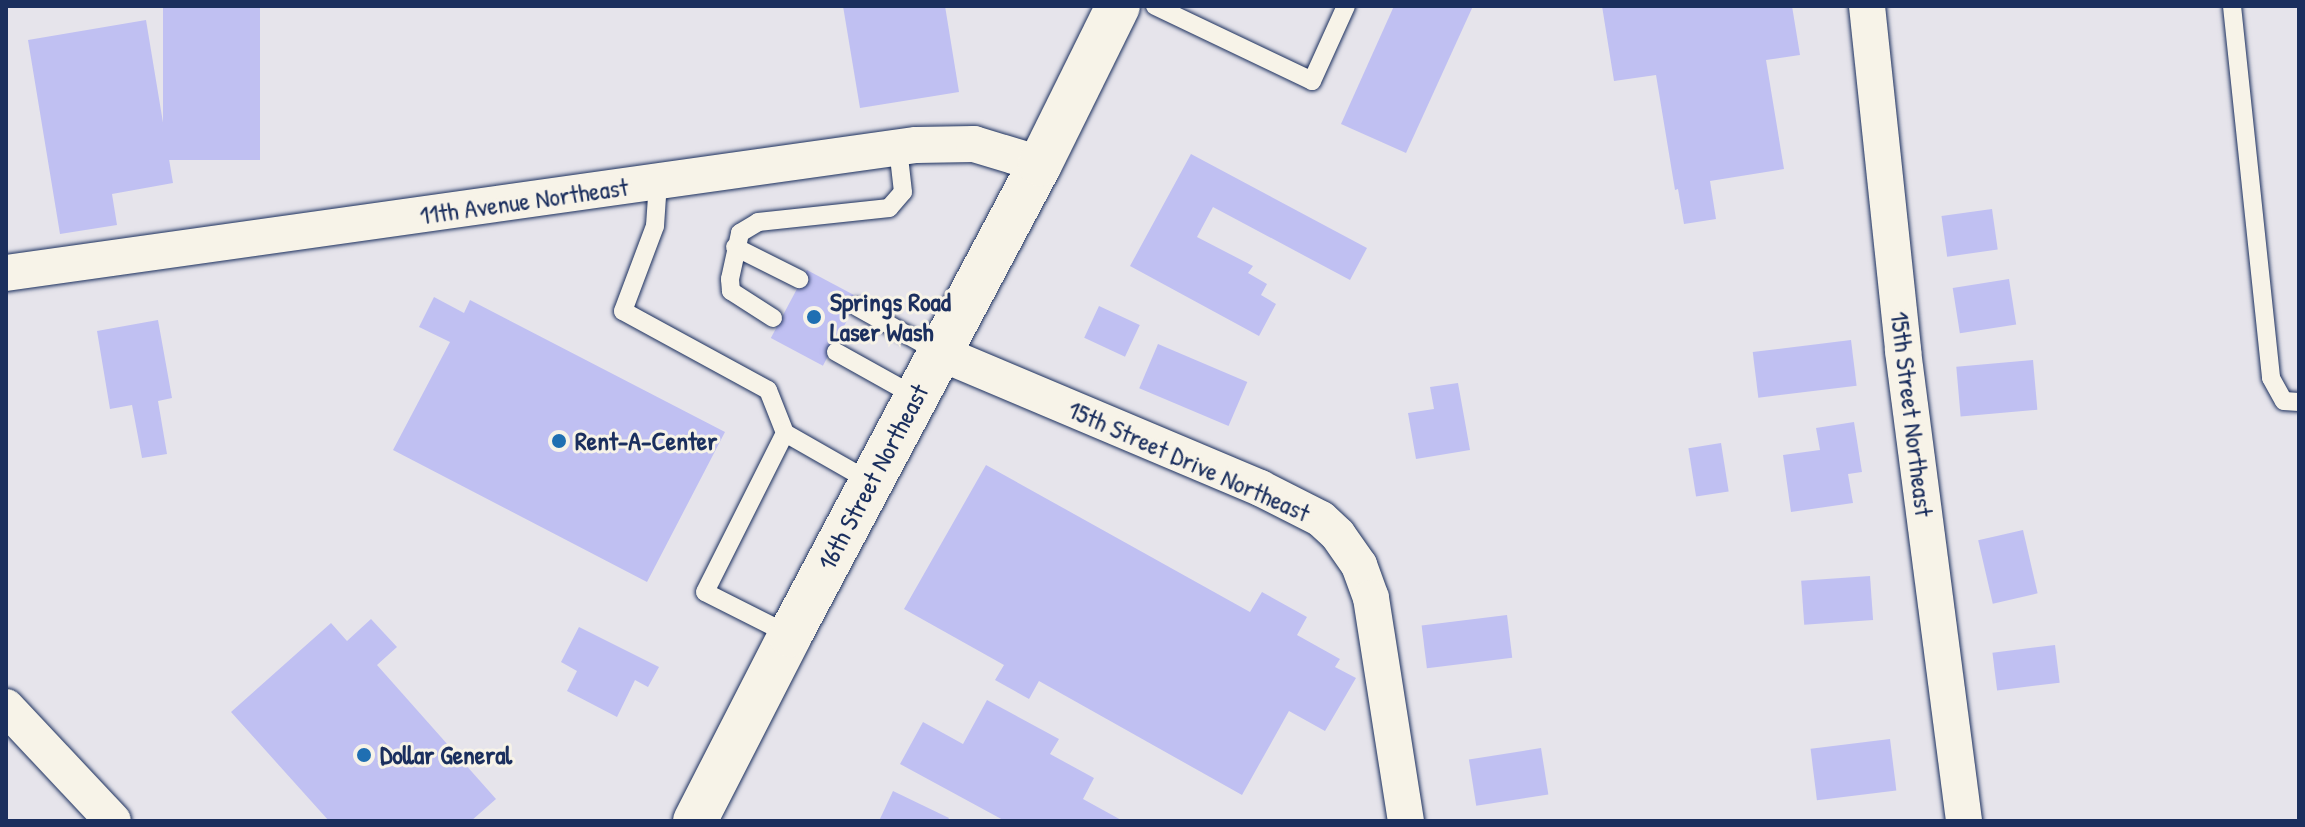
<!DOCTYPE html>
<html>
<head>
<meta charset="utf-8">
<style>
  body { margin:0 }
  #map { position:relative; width:2305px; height:827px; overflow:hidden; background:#e6e4eb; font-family:"Patrick Hand",sans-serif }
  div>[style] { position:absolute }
  .building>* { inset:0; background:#c0c0f2; transform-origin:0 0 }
  .roads { filter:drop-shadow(0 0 2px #1b2f5e) drop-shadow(0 0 2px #1b2f5e) }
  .lane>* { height:18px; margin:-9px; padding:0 9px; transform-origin:9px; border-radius:9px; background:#f7f3e8 }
  .street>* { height:36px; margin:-18px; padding:0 18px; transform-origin:18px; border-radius:18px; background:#f7f3e8 }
  .secondary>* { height:44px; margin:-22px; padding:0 22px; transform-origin:22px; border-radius:22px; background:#f7f3e8 }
  .dots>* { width:22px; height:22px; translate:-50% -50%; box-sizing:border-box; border:4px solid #f7f3e8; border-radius:50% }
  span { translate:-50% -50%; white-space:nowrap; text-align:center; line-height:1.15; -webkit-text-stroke:6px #f7f3e8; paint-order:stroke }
  .street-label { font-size:26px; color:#1b2f5e }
  .poi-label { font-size:26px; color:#1b2f5e; font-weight:700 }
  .left { translate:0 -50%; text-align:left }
  .frame { position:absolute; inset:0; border:8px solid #1b2f5e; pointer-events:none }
</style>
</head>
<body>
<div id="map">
  <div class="building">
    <i style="left:163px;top:6px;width:97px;height:154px"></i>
    <i style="clip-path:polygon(843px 6px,945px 6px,959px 92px,860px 108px)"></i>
    <i style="clip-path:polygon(1394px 6px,1473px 6px,1406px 153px,1341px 124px)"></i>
    <i style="clip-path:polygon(1602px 6px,1792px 6px,1800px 55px,1766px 60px,1784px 169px,1710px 181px,1716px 219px,1684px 224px,1678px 189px,1675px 190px,1656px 75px,1614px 81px)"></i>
    <i style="clip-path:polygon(146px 20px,173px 183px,112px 194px,117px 225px,60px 234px,28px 40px)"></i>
    <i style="clip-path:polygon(1191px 154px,1367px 248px,1350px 280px,1213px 207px,1197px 237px,1253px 266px,1248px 273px,1267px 284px,1261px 295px,1276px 304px,1259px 336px,1130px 266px)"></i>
    <i style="left:1992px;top:209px;width:41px;height:51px;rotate:82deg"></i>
    <i style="left:807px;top:270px;width:59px;height:77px;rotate:28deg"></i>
    <i style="left:2009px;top:279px;width:46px;height:57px;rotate:81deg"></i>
    <i style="clip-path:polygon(434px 297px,464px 313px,470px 300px,725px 432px,647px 582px,393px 450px,450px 342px,419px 327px)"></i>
    <i style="left:1099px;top:306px;width:45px;height:35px;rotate:25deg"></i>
    <i style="clip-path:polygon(158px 320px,172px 398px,158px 401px,167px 454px,142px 458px,132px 405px,110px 409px,97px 331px)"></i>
    <i style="left:1851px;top:340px;width:46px;height:99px;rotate:83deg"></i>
    <i style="left:1158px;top:344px;width:97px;height:48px;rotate:23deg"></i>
    <i style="left:2033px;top:360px;width:50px;height:77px;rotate:85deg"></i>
    <i style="clip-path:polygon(1458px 383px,1470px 450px,1416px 459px,1408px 413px,1434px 409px,1430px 387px)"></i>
    <i style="clip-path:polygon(1854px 422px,1862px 472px,1848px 474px,1853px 503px,1791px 512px,1783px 455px,1820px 450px,1816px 428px)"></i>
    <i style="left:1721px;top:443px;width:49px;height:33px;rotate:81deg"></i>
    <i style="clip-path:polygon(986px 465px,1250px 612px,1262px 592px,1307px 617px,1297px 635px,1340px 659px,1335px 667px,1356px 678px,1325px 731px,1289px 711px,1242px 795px,1039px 681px,1029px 699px,995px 680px,1004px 665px,904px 609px)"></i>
    <i style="left:2023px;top:530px;width:65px;height:46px;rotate:77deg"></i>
    <i style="left:1870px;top:576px;width:44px;height:69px;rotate:86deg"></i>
    <i style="left:1507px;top:615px;width:43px;height:86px;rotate:83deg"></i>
    <i style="clip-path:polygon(371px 619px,397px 647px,377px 665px,496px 799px,471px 821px,329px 821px,231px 712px,331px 623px,347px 641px)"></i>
    <i style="clip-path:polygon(579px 627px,659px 667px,648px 687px,635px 680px,617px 717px,567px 691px,577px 671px,561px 662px)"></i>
    <i style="left:2055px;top:645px;width:38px;height:63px;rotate:83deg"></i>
    <i style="clip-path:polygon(987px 700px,1059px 739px,1050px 754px,1094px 778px,1083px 799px,1123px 821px,1005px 821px,900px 764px,923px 722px,963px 744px)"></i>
    <i style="left:1890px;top:739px;width:52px;height:80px;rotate:83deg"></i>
    <i style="left:1541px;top:748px;width:47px;height:73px;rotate:81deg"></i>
    <i style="clip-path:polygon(893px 791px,949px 818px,947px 821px,879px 821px)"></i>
  </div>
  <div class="roads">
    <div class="lane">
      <i style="left:1155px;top:6px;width:174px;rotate:25.5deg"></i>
      <i style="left:1312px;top:81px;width:82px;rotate:-65.6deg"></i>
      <i style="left:2232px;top:6px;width:374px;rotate:84deg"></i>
      <i style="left:2271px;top:378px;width:26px;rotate:61deg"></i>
      <i style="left:2284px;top:401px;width:15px;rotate:4deg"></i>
      <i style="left:658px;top:182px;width:44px;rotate:93.9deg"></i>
      <i style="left:655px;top:226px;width:91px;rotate:110.6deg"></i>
      <i style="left:623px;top:311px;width:165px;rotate:28.6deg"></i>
      <i style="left:768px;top:390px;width:46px;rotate:68.4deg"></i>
      <i style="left:735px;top:247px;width:72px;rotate:26.6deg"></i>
      <i style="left:857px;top:307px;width:93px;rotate:29.1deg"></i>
      <i style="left:773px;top:318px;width:50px;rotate:-147.3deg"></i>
      <i style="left:731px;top:291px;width:12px;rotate:-95deg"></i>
      <i style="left:730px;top:279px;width:47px;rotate:-77.7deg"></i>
      <i style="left:740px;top:233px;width:21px;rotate:-31deg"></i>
      <i style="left:758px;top:222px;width:132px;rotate:-6.1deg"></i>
      <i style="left:889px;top:208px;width:21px;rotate:-49deg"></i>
      <i style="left:903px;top:192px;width:44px;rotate:-96.5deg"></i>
      <i style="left:836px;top:352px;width:90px;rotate:29.1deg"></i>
      <i style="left:790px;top:635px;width:95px;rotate:-153.2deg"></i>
      <i style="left:705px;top:592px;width:178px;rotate:-63.3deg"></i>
      <i style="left:785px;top:433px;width:99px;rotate:29.7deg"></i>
    </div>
    <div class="street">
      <i style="left:1867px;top:6px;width:347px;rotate:84deg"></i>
      <i style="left:1903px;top:351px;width:474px;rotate:82.6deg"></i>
      <i style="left:6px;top:273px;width:919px;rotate:-8.01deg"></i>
      <i style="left:916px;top:145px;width:58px;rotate:-1deg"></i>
      <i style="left:974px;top:144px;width:69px;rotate:16.9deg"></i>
      <i style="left:938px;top:352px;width:350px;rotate:22.9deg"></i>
      <i style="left:1260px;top:488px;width:68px;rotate:26.9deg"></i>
      <i style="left:1321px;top:519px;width:23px;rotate:43deg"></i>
      <i style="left:1338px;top:535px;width:37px;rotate:55deg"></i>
      <i style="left:1359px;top:565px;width:35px;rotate:70deg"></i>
      <i style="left:1371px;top:598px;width:226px;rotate:81.1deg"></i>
      <i style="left:6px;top:707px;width:156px;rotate:46.8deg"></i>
    </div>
    <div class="secondary">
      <i style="left:695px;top:821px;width:209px;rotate:-62.9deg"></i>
      <i style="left:790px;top:635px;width:533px;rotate:-62.04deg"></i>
      <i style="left:1040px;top:164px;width:176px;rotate:-63.7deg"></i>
    </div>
  </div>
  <div class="dots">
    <i style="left:814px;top:317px;background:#1f6fb2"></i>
    <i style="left:559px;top:441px;background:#1f6fb2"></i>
    <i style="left:364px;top:755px;background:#1f6fb2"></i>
  </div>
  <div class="street-label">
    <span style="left:524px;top:201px;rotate:-8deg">11th Avenue Northeast</span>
    <span style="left:1912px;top:414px;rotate:83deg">15th Street Northeast</span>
    <span style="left:1189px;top:461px;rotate:24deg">15th Street Drive Northeast</span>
    <span style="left:873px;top:477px;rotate:-62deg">16th Street Northeast</span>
  </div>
  <div class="poi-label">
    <span class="left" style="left:830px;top:317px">Springs Road<br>Laser Wash</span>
    <span class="left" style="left:575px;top:441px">Rent-A-Center</span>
    <span class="left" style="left:380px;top:755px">Dollar General</span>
  </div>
  <div class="frame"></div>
</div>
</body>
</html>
